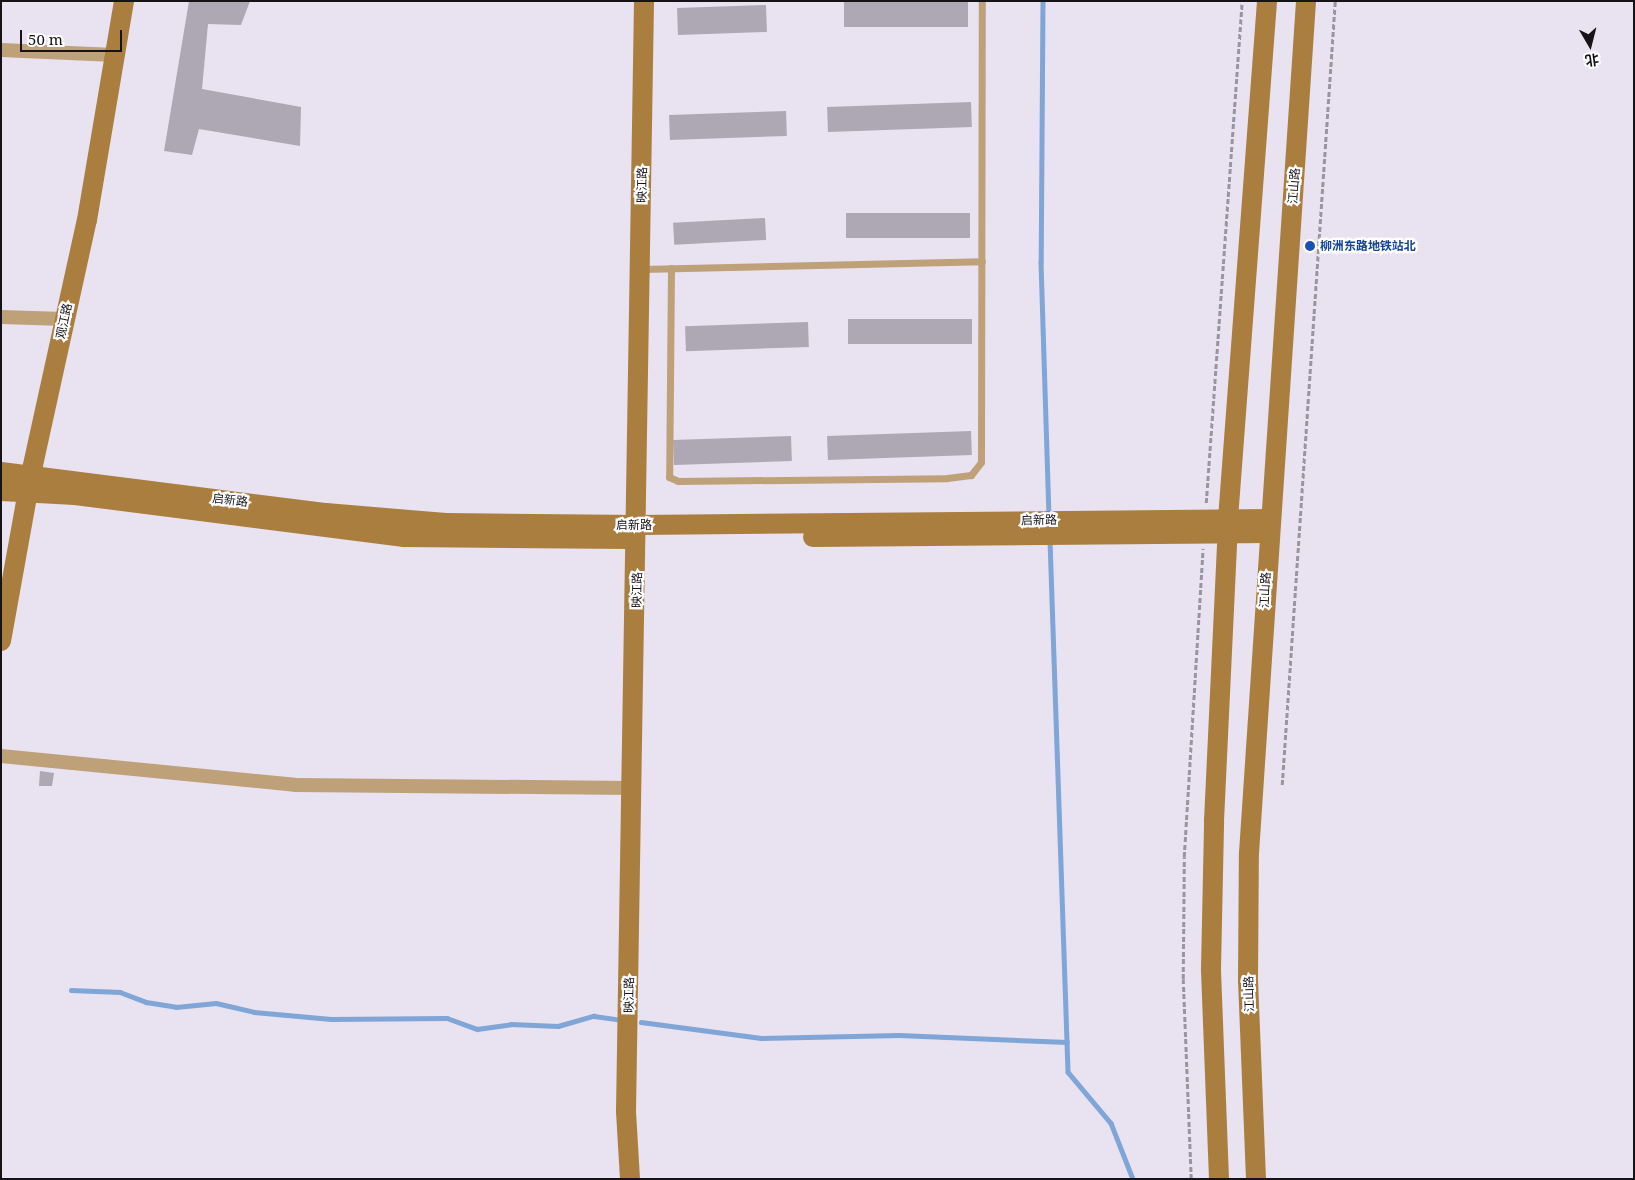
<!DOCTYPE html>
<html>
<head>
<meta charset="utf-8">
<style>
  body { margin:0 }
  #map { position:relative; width:1635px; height:1180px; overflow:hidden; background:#e9e2f0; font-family:"Noto Serif","Noto Sans SC",serif }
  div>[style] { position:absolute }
  .stream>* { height:4.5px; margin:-2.25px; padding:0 2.25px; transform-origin:2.25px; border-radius:2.25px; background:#80a5d7 }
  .building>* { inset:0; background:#aea7b4; transform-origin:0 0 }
  .path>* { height:2.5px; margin-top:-1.25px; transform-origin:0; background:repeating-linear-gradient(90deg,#9a949f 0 5px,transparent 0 7.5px) }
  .lane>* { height:7px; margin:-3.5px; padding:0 3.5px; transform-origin:3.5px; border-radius:3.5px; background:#bea179 }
  .street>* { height:14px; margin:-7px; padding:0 7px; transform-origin:7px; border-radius:7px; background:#bea179 }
  .secondary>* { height:20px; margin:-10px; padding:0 10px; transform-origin:10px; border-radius:10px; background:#aa7e3e }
  .dots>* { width:14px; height:14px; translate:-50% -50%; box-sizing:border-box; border:2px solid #fff; border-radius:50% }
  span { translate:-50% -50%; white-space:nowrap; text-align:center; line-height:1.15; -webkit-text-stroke:4.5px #fff; paint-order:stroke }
  .street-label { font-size:12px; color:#161318 }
  .transit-label { font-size:12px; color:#164399; font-weight:700 }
  .left { translate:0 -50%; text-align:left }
  .frame { position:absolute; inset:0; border:2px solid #161318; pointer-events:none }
  .north { position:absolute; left:1565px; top:20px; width:50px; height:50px; -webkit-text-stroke:4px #fff; paint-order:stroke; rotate:172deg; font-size:14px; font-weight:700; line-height:20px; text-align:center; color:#161318 }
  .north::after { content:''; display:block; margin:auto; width:18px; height:22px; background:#161318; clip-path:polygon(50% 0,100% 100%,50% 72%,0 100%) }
  .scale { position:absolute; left:20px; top:30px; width:102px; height:22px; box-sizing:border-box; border:2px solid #161318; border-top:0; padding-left:6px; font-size:15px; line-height:18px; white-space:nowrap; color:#161318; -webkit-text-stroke:4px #fff; paint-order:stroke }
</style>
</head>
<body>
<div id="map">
  <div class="stream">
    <i style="left:1043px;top:1px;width:261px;rotate:90.4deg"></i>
    <i style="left:1041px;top:262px;width:253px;rotate:88.2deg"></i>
    <i style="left:1050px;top:540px;width:532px;rotate:88.06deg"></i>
    <i style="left:1068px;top:1072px;width:67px;rotate:49.9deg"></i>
    <i style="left:1111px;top:1123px;width:60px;rotate:68.6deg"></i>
    <i style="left:71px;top:990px;width:49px;rotate:2.3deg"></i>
    <i style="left:120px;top:992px;width:28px;rotate:21deg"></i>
    <i style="left:146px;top:1002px;width:30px;rotate:9deg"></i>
    <i style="left:176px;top:1007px;width:40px;rotate:-5.7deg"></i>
    <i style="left:216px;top:1003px;width:39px;rotate:13deg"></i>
    <i style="left:254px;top:1012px;width:77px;rotate:5.2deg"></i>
    <i style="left:331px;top:1019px;width:116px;rotate:-0.5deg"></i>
    <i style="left:447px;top:1018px;width:32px;rotate:20deg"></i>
    <i style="left:477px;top:1029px;width:34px;rotate:-8deg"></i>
    <i style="left:511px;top:1024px;width:47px;rotate:2.4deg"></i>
    <i style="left:558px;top:1026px;width:37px;rotate:-16deg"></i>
    <i style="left:594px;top:1016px;width:22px;rotate:8deg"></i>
    <i style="left:641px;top:1022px;width:121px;rotate:7.6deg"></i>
    <i style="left:761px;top:1038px;width:138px;rotate:-1.2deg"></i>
    <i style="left:899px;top:1035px;width:168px;rotate:2.4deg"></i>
  </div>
  <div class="building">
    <i style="clip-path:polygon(189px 1px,250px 1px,241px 25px,208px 24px,202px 89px,301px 107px,300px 146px,199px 129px,192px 155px,164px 151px)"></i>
    <i style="left:968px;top:2px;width:25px;height:124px;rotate:90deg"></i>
    <i style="left:766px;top:5px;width:27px;height:89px;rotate:88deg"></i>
    <i style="left:971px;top:102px;width:25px;height:144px;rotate:88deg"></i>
    <i style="left:786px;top:111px;width:25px;height:117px;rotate:88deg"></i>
    <i style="left:970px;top:213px;width:25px;height:124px;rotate:90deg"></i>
    <i style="left:765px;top:218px;width:22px;height:92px;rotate:87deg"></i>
    <i style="left:972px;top:319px;width:25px;height:124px;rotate:90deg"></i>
    <i style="left:808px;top:322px;width:25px;height:123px;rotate:88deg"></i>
    <i style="left:971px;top:431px;width:24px;height:144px;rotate:88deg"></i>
    <i style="left:791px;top:436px;width:25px;height:118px;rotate:88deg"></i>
    <i style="clip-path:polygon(40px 771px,54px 773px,52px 786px,39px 786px)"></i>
  </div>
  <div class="path">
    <i style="left:1206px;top:503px;width:503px;rotate:-85.9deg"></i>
    <i style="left:1282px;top:785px;width:786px;rotate:-86.13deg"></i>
    <i style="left:1191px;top:1179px;width:200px;rotate:-92.3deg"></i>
    <i style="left:1183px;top:979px;width:122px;rotate:-89.5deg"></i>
    <i style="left:1184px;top:857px;width:309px;rotate:-86.5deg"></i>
  </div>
  <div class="lane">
    <i style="left:671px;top:268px;width:209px;rotate:90.5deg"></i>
    <i style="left:669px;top:477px;width:10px;rotate:24deg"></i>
    <i style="left:678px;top:481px;width:269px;rotate:-0.6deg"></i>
    <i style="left:947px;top:478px;width:24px;rotate:-7deg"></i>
    <i style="left:971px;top:475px;width:16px;rotate:-52deg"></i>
    <i style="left:981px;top:462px;width:461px;rotate:-89.9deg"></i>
    <i style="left:641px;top:269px;width:341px;rotate:-1.3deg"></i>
  </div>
  <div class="street">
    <i style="left:1px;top:50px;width:114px;rotate:2.5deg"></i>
    <i style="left:1px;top:317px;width:63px;rotate:1.8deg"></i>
    <i style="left:1px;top:756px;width:295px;rotate:5.6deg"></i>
    <i style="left:295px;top:785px;width:338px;rotate:0.5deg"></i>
  </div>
  <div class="secondary">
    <i style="left:1px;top:472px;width:328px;rotate:7.2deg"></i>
    <i style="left:326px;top:513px;width:120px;rotate:4.8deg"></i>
    <i style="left:446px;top:523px;width:192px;rotate:0.6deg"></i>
    <i style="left:638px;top:525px;width:632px;rotate:-0.54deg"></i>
    <i style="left:1px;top:491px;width:74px;rotate:3.1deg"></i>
    <i style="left:75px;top:495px;width:332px;rotate:7.3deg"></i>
    <i style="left:404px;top:537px;width:225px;rotate:0.5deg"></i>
    <i style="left:813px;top:537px;width:456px;rotate:-0.5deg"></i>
    <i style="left:1px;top:641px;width:170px;rotate:-79.8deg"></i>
    <i style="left:31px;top:474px;width:260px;rotate:-77.6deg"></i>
    <i style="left:87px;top:220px;width:222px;rotate:-80.4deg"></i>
    <i style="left:630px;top:1179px;width:68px;rotate:-93.4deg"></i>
    <i style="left:626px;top:1111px;width:1110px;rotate:-89.07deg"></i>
    <i style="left:1219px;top:1179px;width:210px;rotate:-92.2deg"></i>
    <i style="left:1211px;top:969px;width:148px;rotate:-88.8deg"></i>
    <i style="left:1214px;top:821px;width:302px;rotate:-87.3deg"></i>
    <i style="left:1228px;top:519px;width:519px;rotate:-85.69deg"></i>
    <i style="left:1256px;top:1179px;width:198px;rotate:-92.3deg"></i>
    <i style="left:1248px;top:981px;width:128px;rotate:-89.6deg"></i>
    <i style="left:1249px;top:853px;width:854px;rotate:-86.17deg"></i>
  </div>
  <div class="dots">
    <i style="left:1310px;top:246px;background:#1a4fb4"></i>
  </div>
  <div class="street-label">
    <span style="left:642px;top:185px;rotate:-89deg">映江路</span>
    <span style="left:1294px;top:186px;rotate:-86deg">江山路</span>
    <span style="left:64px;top:321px;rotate:-78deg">观江路</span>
    <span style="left:230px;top:500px;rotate:7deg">启新路</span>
    <span style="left:1039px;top:520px;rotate:-1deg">启新路</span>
    <span style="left:634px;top:525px">启新路</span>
    <span style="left:637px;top:590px;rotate:-89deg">映江路</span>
    <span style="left:1265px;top:590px;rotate:-87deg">江山路</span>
    <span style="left:1249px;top:994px;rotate:-92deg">江山路</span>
    <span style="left:629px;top:995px;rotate:-89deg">映江路</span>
  </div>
  <div class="transit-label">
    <span class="left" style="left:1320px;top:246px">柳洲东路地铁站北</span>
  </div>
  <div class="frame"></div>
  <div class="north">北</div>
  <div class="scale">50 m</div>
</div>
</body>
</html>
